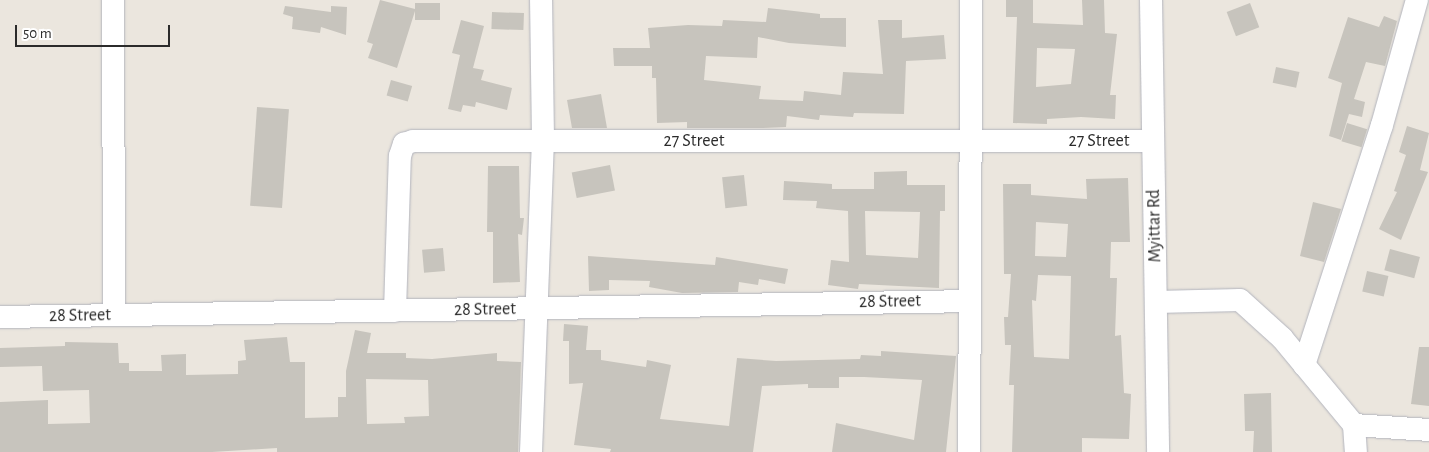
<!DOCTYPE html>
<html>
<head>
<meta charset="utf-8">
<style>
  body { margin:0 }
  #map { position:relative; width:1429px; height:452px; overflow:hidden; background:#ebe6de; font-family:"Alegreya Sans",sans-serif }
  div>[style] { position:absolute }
  .building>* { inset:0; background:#c7c4bd; transform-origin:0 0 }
  .roads { filter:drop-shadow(0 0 1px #b2b4bd) drop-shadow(0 0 1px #b2b4bd) }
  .street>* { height:22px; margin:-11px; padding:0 11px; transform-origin:11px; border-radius:11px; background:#fff }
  span { translate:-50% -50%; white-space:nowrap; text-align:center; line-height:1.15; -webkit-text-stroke:4px #fff; paint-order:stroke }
  .street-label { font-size:18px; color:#2b2b2b }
  .scale { position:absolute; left:15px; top:25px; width:155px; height:22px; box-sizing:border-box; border:2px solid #2b2b2b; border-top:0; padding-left:6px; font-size:15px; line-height:18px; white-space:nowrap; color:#2b2b2b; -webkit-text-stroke:4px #fff; paint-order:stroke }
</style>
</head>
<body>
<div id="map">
  <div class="building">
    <i style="clip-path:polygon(380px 0,415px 9px,415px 3px,440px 3px,440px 20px,415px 20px,415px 11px,397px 68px,368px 58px,373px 44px,367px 42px)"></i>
    <i style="clip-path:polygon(evenodd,1006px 0,1033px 0,1033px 23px,1083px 25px,1082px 0,1104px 0,1105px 33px,1117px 34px,1110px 95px,1116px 95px,1115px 119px,1081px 117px,1047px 119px,1047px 124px,1013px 123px,1017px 17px,1006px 17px,1006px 0,1037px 48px,1075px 49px,1071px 84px,1036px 87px,1037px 48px)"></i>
    <i style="left:1250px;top:3px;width:26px;height:25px;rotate:69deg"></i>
    <i style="clip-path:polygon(285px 6px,331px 12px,331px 6px,347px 7px,346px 35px,321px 27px,320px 33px,292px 29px,293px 17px,283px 14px)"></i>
    <i style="clip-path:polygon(768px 8px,820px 14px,820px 18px,846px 18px,846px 47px,789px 43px,758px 37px,757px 58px,706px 56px,704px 80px,761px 86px,759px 99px,803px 101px,804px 91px,841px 95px,843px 72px,883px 74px,878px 20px,902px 20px,902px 38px,944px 35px,946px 59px,906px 61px,904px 114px,854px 113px,853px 117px,820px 115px,819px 120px,787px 116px,786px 127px,763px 128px,687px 128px,687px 122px,657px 123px,656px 78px,652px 78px,652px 66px,614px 66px,613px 48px,650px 48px,648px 28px,688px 25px,722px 26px,723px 20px,766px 22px)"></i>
    <i style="left:492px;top:12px;width:32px;height:17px;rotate:2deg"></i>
    <i style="clip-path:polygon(1384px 16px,1397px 21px,1385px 66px,1366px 62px,1354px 99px,1365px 102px,1362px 117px,1349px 114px,1341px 140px,1329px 136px,1342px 83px,1328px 78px,1348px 17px,1379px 27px)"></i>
    <i style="clip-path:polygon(461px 20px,484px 26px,473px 68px,484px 70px,481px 80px,512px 88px,507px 110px,476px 102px,475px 107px,463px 105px,461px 112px,448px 109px,460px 55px,452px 53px)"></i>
    <i style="left:1276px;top:67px;width:24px;height:16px;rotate:12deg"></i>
    <i style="left:391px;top:80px;width:22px;height:16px;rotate:16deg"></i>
    <i style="clip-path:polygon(601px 94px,607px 128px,572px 128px,567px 100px)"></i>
    <i style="left:257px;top:107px;width:32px;height:99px;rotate:4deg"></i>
    <i style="left:1347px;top:123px;width:21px;height:19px;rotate:17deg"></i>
    <i style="clip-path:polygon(1407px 126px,1429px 133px,1420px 170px,1428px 172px,1401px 240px,1379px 229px,1397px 192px,1394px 191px,1406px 155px,1399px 152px)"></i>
    <i style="left:610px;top:165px;width:26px;height:39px;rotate:79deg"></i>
    <i style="clip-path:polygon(488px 166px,519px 166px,520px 218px,524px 218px,522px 235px,518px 234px,520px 282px,493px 283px,493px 232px,487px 232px)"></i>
    <i style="clip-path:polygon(evenodd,907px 171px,907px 185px,945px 185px,945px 211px,940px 211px,939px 288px,859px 284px,858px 289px,828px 285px,831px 260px,849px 262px,848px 211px,816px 208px,817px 201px,783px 200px,784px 181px,832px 184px,832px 189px,874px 189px,874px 172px,907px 171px,865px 211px,920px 212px,918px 258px,866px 255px,865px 211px)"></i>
    <i style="left:744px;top:175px;width:31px;height:22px;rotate:84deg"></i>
    <i style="clip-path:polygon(evenodd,1128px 178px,1130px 242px,1111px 242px,1110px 278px,1117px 278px,1115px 336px,1121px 335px,1124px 393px,1131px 394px,1129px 439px,1082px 438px,1082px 452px,1012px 452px,1014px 385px,1009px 385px,1011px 345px,1005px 345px,1004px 317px,1008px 317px,1011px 274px,1004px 274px,1003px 184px,1031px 184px,1031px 195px,1087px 199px,1086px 179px,1128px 178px,1036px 222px,1068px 224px,1066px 257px,1035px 256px,1036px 222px,1128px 178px,1038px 275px,1071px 276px,1069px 359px,1034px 357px,1032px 300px,1036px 301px,1038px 275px)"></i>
    <i style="clip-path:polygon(1313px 202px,1341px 209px,1324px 262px,1300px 256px)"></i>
    <i style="left:443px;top:248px;width:23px;height:21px;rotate:85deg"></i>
    <i style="left:1390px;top:249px;width:31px;height:22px;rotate:15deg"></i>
    <i style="clip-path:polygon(588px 256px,715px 265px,716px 257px,788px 269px,785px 284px,759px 279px,758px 285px,739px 282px,738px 292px,682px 293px,649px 287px,650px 281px,609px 280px,609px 290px,589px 291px)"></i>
    <i style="left:1367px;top:271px;width:22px;height:21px;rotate:13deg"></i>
    <i style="clip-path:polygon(564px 324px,588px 326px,586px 350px,601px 350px,601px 360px,646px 367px,647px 360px,671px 365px,660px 419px,729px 426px,737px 358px,776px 361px,860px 359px,861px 355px,881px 356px,881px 351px,956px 356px,946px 452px,832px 452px,836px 423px,914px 440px,922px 380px,864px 377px,839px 377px,839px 388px,808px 388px,808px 384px,762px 386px,753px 452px,610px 452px,611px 449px,574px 445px,583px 383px,569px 384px,569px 341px,563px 341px)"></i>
    <i style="clip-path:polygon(evenodd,355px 330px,371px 333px,367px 353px,406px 353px,406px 358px,432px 359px,497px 353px,497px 361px,521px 362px,518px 452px,277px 452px,277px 448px,212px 452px,0 452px,0 402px,48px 400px,48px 424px,90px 423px,89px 390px,43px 391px,42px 366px,0 367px,0 348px,65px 346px,65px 342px,118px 343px,119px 363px,129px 363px,129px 371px,162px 371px,161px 355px,186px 354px,186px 375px,238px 374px,238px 361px,246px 360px,244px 340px,287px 337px,290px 362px,305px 362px,305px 418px,338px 417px,338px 397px,346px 397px,346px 371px,355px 330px,366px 379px,428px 380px,429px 416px,404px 417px,405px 423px,367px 424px,366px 379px)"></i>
    <i style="clip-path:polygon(1419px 347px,1429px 347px,1429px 406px,1411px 404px)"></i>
    <i style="clip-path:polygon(1271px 393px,1272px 452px,1253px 452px,1254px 431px,1245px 431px,1244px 394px)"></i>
  </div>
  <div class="roads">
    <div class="street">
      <i style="left:113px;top:0;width:315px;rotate:89.8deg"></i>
      <i style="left:1151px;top:0;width:452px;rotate:89.1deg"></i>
      <i style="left:1156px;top:302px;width:84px;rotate:-1.4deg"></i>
      <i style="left:1240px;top:300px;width:57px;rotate:42.1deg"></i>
      <i style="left:1282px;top:338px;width:113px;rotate:50.4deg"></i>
      <i style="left:1354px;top:425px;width:27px;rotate:86deg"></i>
      <i style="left:395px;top:311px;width:155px;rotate:-88.2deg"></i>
      <i style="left:400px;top:156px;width:13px;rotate:-72deg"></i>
      <i style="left:404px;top:144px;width:9px;rotate:-18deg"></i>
      <i style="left:413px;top:141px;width:740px"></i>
      <i style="left:0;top:317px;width:970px;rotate:-0.94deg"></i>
      <i style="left:1304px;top:365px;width:252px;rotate:-72deg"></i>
      <i style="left:1382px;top:125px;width:130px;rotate:-74.4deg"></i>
      <i style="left:1354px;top:425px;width:75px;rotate:3.8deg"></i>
      <i style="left:531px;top:452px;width:312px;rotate:-87.8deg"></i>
      <i style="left:543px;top:140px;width:140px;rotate:-90.8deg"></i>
      <i style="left:969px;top:452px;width:452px;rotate:-89.7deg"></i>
    </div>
  </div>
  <div class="street-label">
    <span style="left:694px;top:141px">27 Street</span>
    <span style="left:1099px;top:141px">27 Street</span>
    <span style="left:1155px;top:226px;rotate:-91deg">Myittar Rd</span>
    <span style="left:890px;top:302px;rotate:-1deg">28 Street</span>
    <span style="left:485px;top:310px;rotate:-1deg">28 Street</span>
    <span style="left:80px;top:316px;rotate:-1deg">28 Street</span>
  </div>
  <div class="scale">50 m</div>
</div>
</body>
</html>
